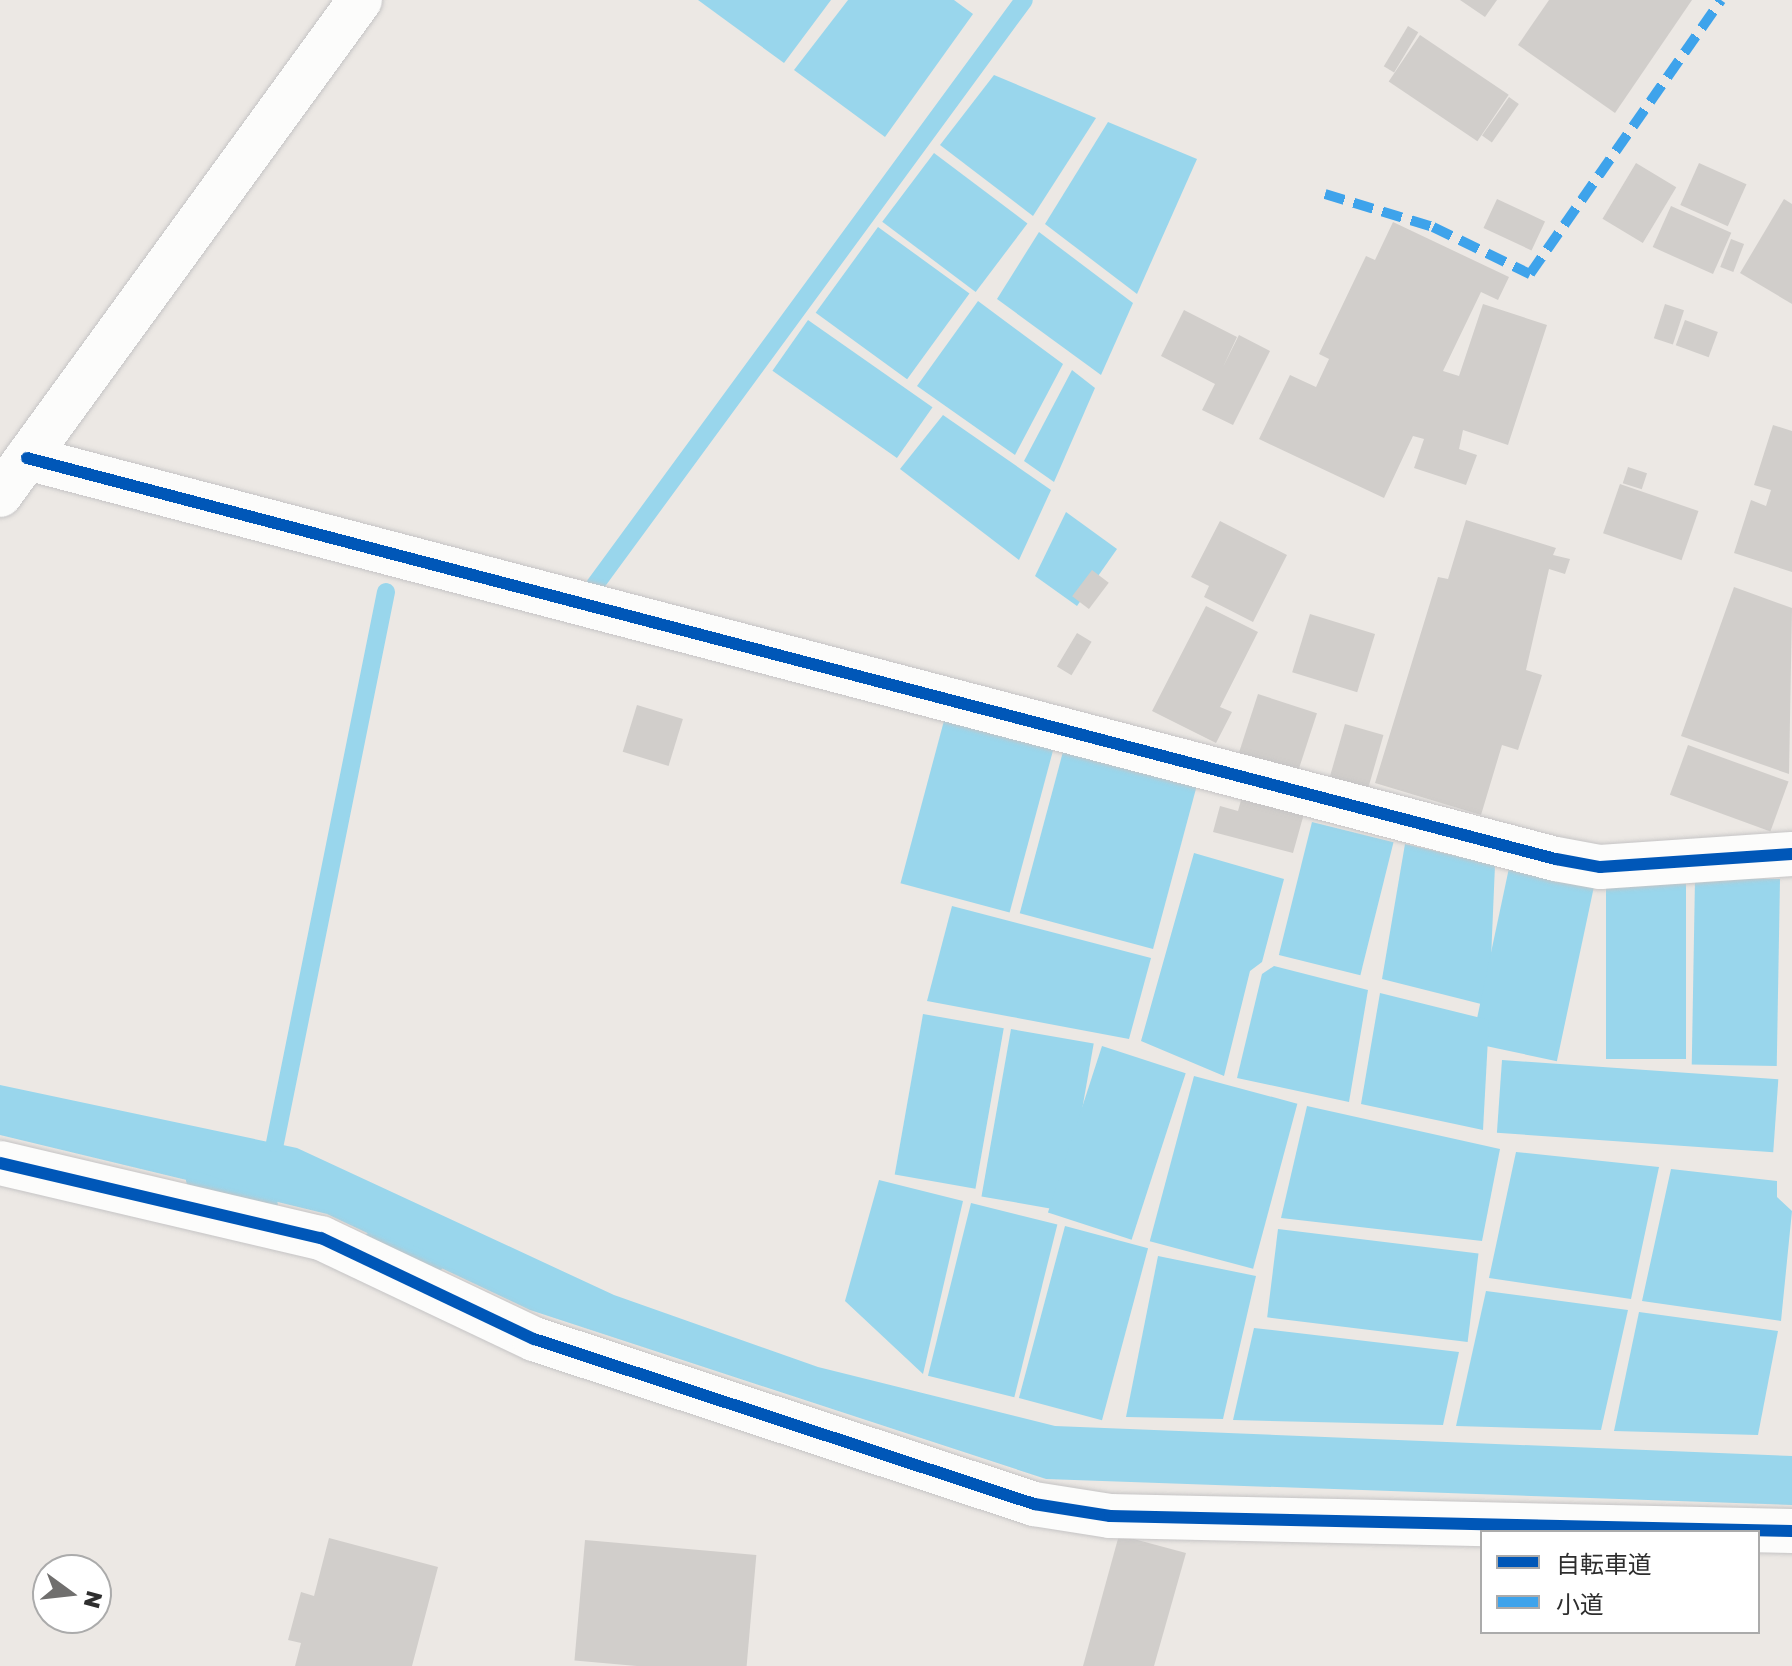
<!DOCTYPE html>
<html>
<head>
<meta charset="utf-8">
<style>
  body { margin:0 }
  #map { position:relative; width:1792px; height:1666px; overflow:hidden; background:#ece8e4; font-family:"Golos Text","Noto Sans JP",sans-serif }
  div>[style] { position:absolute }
  .water>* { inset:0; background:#99d6ec; transform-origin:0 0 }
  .stream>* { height:18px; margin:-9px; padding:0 9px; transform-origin:9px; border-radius:9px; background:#99d6ec }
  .building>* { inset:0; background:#d1cecb; transform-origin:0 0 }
  .roads { filter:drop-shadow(0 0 2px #c5c4c5) drop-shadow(0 0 2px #c5c4c5) }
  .minor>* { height:44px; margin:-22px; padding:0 22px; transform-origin:22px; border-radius:22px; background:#fcfcfb }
  .quiet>* { height:10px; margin-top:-5px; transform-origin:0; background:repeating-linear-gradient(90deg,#3ea3eb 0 20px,transparent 0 30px) }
  .cycleway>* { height:12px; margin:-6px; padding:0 6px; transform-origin:6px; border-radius:6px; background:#0057b8 }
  span { translate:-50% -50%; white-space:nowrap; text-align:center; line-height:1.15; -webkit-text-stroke:6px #fff; paint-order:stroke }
  .legend { position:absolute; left:1480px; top:1530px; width:280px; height:104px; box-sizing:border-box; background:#fff; border:2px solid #ababab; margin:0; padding:10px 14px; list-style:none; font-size:24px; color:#2e2e2e }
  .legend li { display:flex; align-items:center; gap:16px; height:40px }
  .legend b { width:40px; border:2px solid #ababab }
  .north { position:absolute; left:32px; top:1554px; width:80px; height:80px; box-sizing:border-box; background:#fff; border:2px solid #ababab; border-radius:50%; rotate:105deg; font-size:22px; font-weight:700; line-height:32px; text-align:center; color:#2e2e2e }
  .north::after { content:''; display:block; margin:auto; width:28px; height:36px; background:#706f6e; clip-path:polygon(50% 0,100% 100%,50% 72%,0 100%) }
</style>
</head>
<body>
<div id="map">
  <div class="water">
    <i style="clip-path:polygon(698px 0,831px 0,784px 63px)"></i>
    <i style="clip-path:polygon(848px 0,954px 0,973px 14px,885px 137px,794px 70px)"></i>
    <i style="clip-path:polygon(994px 75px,1096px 118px,1033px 216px,940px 145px)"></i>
    <i style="clip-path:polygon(1108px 122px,1197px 159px,1137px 294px,1045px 224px)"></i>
    <i style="left:934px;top:153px;width:117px;height:86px;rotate:37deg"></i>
    <i style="left:878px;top:227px;width:113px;height:106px;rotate:36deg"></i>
    <i style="clip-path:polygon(1039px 232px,1133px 303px,1101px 375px,997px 299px)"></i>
    <i style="clip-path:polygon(978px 301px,1063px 364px,1015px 455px,917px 386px)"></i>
    <i style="left:808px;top:320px;width:152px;height:62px;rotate:35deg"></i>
    <i style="clip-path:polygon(1072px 370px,1095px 388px,1054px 482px,1024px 461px)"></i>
    <i style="clip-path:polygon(943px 415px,1051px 490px,1019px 560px,900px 469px)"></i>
    <i style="clip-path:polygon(1066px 512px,1117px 549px,1077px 606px,1035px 576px)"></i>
    <i style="left:945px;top:717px;width:113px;height:172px;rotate:15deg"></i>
    <i style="left:1064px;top:748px;width:138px;height:171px;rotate:15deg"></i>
    <i style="left:1312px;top:822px;width:84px;height:137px;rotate:14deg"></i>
    <i style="clip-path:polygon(1405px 844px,1495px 865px,1489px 1006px,1382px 979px)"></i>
    <i style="clip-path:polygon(1194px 853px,1284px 879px,1262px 962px,1250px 971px,1224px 1076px,1141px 1041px)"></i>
    <i style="left:1509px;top:868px;width:87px;height:179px;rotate:12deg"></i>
    <i style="left:1780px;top:879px;width:187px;height:85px;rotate:91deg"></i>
    <i style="left:1686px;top:884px;width:175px;height:80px;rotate:90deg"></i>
    <i style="clip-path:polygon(952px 906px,1151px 958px,1129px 1039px,927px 1001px)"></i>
    <i style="clip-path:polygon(1274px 966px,1368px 990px,1349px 1102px,1237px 1078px,1262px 974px)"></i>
    <i style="clip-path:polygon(1380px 993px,1489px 1020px,1483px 1130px,1361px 1104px)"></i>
    <i style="left:923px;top:1014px;width:82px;height:163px;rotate:10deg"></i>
    <i style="left:1011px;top:1029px;width:84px;height:170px;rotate:10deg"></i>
    <i style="left:1102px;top:1046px;width:88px;height:175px;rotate:18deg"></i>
    <i style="left:1502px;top:1060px;width:277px;height:73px;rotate:4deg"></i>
    <i style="left:1194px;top:1076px;width:107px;height:171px;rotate:15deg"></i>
    <i style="clip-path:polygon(0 1085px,297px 1148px,614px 1295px,818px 1367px,1055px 1426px,1792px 1456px,1792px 1505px,1046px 1479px,530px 1310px,327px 1214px,0 1135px)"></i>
    <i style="clip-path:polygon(1307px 1106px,1500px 1149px,1482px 1241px,1281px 1218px)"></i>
    <i style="clip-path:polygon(1516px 1152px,1659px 1167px,1631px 1299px,1489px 1278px)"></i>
    <i style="clip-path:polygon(1671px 1169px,1777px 1181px,1777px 1197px,1792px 1211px,1781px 1321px,1642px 1301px)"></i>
    <i style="clip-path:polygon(879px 1180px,963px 1201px,923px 1374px,845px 1301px)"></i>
    <i style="left:971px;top:1203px;width:89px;height:178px;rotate:14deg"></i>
    <i style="left:1065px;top:1226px;width:86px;height:178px;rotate:15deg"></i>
    <i style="left:1278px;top:1229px;width:202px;height:89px;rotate:7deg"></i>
    <i style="clip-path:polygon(1158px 1256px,1256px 1276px,1223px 1419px,1126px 1417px)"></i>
    <i style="clip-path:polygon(1486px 1291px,1628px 1310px,1601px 1430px,1456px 1426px)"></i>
    <i style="clip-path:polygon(1639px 1312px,1778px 1331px,1758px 1435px,1614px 1431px)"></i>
    <i style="clip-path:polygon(1254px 1328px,1459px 1352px,1443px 1425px,1233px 1420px)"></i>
  </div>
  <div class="stream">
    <i style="left:595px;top:585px;width:725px;rotate:-53.75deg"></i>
    <i style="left:275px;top:1143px;width:562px;rotate:-78.61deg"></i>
    <i style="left:195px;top:1180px;width:78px;rotate:18.7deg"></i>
    <i style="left:372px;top:1241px;width:67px;rotate:19.2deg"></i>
  </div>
  <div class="building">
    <i style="clip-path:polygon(1460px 0,1497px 0,1485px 17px)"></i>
    <i style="clip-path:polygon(1549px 0,1692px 0,1615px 113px,1518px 45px)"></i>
    <i style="left:1408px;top:26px;width:12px;height:47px;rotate:31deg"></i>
    <i style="left:1420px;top:35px;width:107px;height:56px;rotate:34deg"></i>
    <i style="left:1509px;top:97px;width:12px;height:47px;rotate:35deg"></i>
    <i style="left:1636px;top:163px;width:47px;height:65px;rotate:31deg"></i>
    <i style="left:1699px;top:163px;width:52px;height:46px;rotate:24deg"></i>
    <i style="left:1497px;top:199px;width:53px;height:32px;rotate:25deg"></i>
    <i style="clip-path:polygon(1784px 199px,1792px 204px,1792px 304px,1740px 273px)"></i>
    <i style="left:1671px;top:206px;width:66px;height:45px;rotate:24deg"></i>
    <i style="clip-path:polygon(1393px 222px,1509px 277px,1498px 300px,1481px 292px,1443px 371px,1459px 376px,1483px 304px,1547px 325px,1508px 445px,1463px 430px,1459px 449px,1477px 455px,1466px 485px,1414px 468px,1424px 439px,1413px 436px,1384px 498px,1259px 439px,1290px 375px,1316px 387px,1329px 359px,1319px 354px,1366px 256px,1375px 260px)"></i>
    <i style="left:1731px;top:239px;width:14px;height:30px;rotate:21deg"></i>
    <i style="left:1665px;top:304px;width:20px;height:36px;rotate:18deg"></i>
    <i style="clip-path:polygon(1184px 310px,1237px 337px,1223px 367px,1239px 335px,1270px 351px,1233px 425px,1202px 410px,1215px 384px,1161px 356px)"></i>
    <i style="left:1685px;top:320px;width:35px;height:27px;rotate:20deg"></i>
    <i style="clip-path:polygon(1773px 425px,1792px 431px,1792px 572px,1734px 553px,1751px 500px,1766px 506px,1771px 490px,1754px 485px)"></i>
    <i style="left:1628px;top:467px;width:20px;height:17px;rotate:18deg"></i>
    <i style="left:1620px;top:484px;width:83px;height:52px;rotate:19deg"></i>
    <i style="clip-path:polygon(1466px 520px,1556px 548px,1553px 555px,1570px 559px,1565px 574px,1549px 569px,1526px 670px,1542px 675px,1518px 750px,1502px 745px,1481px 815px,1375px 783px,1438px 577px,1448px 579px)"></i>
    <i style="clip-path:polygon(1220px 521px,1287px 555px,1253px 622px,1204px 597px,1209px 586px,1191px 577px)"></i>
    <i style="left:1092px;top:570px;width:21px;height:33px;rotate:37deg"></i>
    <i style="clip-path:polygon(1734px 587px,1792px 608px,1789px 774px,1681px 736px)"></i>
    <i style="clip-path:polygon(1206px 606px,1258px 632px,1220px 707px,1232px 712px,1216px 743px,1152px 711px)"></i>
    <i style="left:1310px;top:614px;width:68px;height:61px;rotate:17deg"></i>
    <i style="left:1077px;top:633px;width:17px;height:39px;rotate:31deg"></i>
    <i style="left:1258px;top:694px;width:62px;height:63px;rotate:18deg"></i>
    <i style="left:637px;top:705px;width:48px;height:49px;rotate:17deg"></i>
    <i style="left:1345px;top:724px;width:40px;height:56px;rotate:16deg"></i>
    <i style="left:1688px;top:745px;width:107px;height:53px;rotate:20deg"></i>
    <i style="clip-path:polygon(1243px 793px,1305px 810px,1293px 853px,1213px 832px,1220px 806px,1238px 811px)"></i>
    <i style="clip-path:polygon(1119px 1535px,1186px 1553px,1154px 1666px,1083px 1666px)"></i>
    <i style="clip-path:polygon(329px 1538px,438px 1567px,412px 1666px,295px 1666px,301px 1643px,288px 1640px,301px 1592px,314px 1596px)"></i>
    <i style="left:585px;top:1540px;width:172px;height:121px;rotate:5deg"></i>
  </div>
  <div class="roads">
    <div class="minor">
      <i style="left:27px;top:458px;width:1581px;rotate:14.7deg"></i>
      <i style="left:1556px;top:859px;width:45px;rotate:10.3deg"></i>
      <i style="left:1600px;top:867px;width:192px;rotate:-3.9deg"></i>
      <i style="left:0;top:495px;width:612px;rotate:-53.97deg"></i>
      <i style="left:0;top:1163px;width:330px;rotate:13.2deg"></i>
      <i style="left:321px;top:1238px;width:236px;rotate:25.4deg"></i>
      <i style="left:534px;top:1339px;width:527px;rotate:18.26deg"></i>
      <i style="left:1034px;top:1504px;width:77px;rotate:9deg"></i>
      <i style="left:1110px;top:1516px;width:682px;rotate:1.26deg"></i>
    </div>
  </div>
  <div class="quiet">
    <i style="left:1325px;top:194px;width:113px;rotate:17deg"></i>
    <i style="left:1433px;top:227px;width:108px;rotate:25.9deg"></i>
    <i style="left:1530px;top:274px;width:334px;rotate:-55.1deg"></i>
  </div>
  <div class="cycleway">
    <i style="left:27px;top:458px;width:1581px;rotate:14.7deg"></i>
    <i style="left:1556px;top:859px;width:45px;rotate:10.3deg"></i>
    <i style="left:1600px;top:867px;width:192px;rotate:-3.9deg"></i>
    <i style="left:0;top:1163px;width:330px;rotate:13.2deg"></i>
    <i style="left:321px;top:1238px;width:236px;rotate:25.4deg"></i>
    <i style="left:534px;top:1339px;width:527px;rotate:18.26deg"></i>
    <i style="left:1034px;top:1504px;width:77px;rotate:9deg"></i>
    <i style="left:1110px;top:1516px;width:682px;rotate:1.26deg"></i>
  </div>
  <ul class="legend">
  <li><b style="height:10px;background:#0057b8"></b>自転車道</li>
  <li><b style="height:10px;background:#3ea3eb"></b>小道</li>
  </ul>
  <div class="north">N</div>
</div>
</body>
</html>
